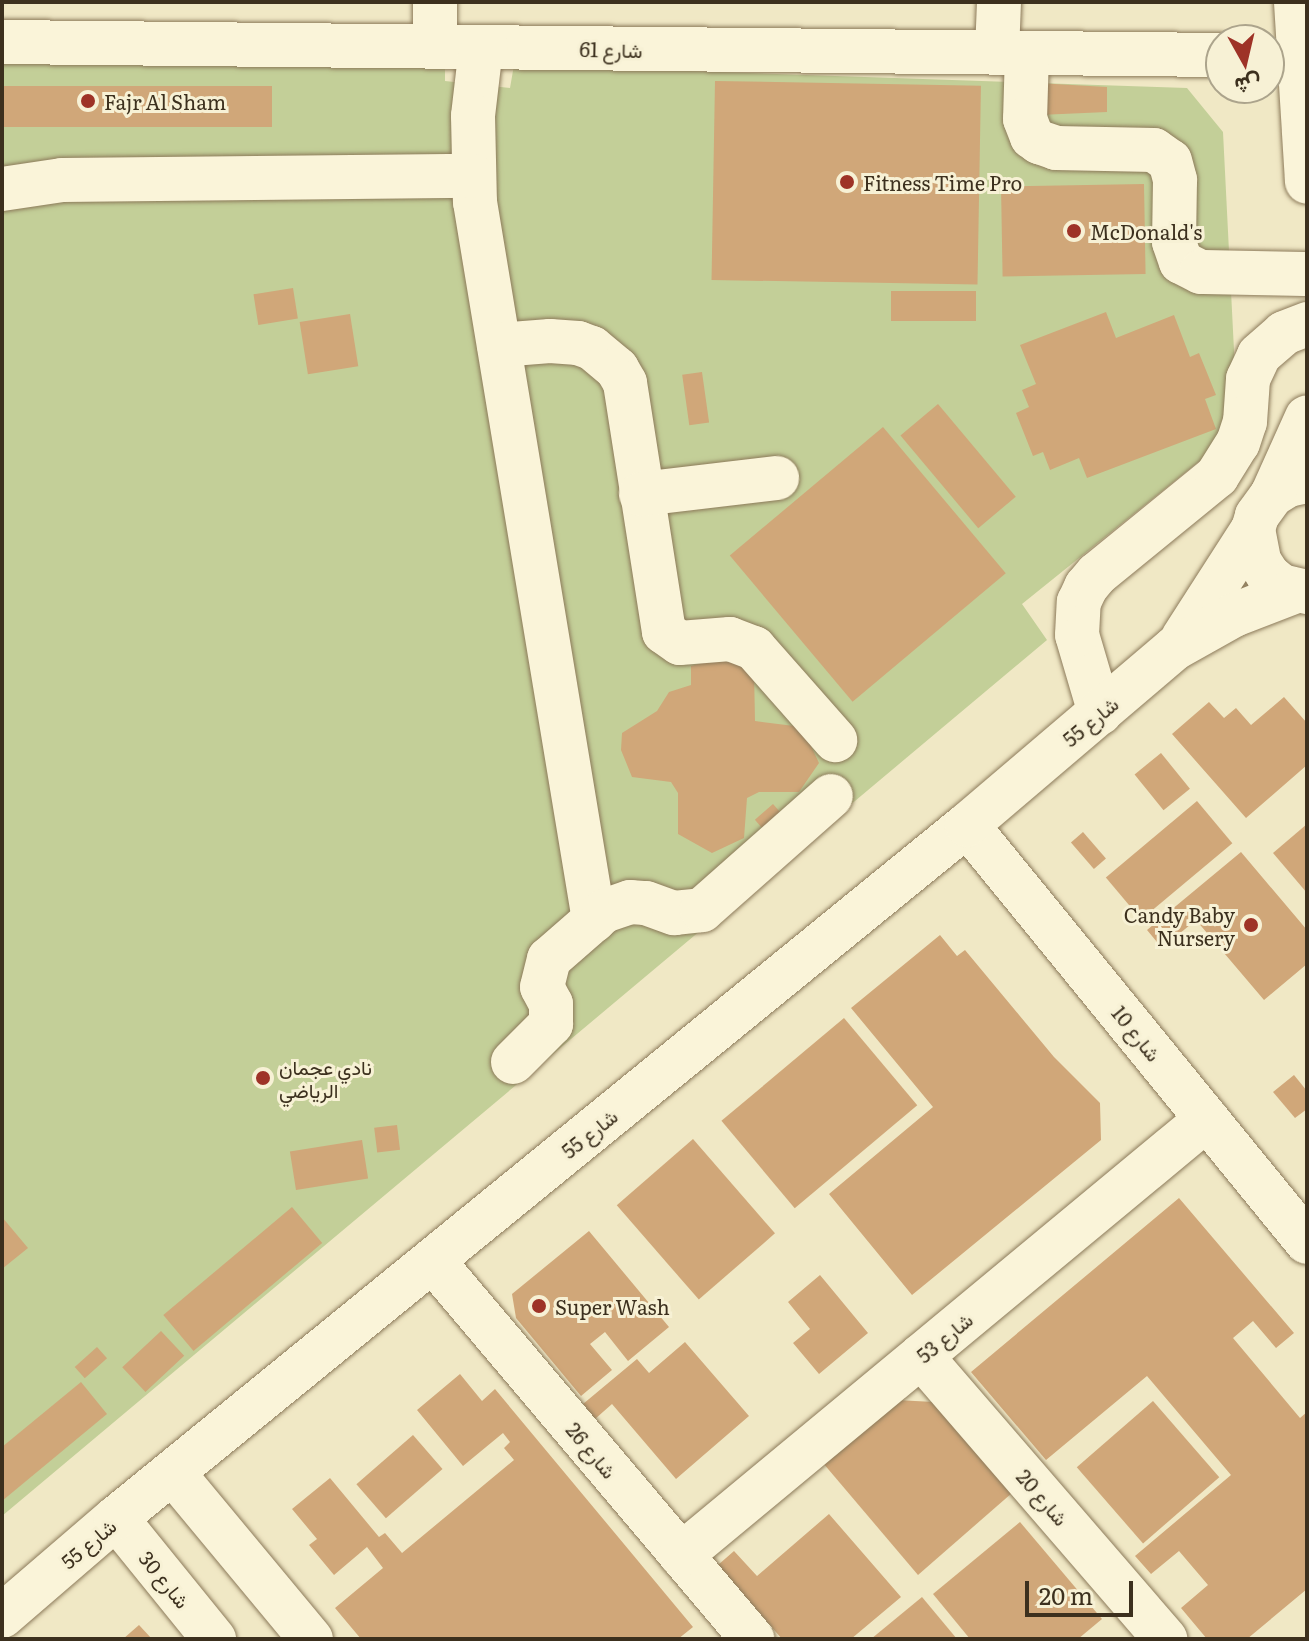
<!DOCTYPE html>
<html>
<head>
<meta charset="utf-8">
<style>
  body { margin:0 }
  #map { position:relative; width:1309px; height:1641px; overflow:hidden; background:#f0e8c5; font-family:Literata,Vazirmatn,serif }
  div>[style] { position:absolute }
  .green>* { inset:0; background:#c3cf98 }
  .building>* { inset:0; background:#d0a779; transform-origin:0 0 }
  .roads { filter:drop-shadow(0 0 2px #8c7a5a) drop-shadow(0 0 2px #8c7a5a) }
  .minor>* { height:44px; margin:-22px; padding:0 22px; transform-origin:22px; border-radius:22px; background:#faf4d9 }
  .dots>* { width:22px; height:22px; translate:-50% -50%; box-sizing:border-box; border:4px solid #f7f1d5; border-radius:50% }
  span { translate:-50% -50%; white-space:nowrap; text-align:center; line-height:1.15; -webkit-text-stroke:6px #f7f1d5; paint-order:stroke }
  .street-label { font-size:20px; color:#3c301e }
  .poi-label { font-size:20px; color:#3c301e }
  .left { translate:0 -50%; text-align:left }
  .right { translate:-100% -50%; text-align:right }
  .frame { position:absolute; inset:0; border:4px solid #3c301e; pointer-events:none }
  .north { position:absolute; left:1205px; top:24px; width:80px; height:80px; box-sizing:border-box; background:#f7f1d5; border:2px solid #aca48c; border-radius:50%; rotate:172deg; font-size:22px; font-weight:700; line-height:32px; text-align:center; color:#3c301e }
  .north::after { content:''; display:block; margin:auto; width:28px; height:36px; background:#9e3327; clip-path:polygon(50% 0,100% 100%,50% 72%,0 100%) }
  .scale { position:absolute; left:1025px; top:1581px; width:108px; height:36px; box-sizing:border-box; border:4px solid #3c301e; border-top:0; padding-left:10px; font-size:24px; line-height:28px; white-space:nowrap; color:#3c301e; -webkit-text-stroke:6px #f7f1d5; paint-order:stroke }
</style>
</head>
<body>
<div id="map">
  <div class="green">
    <i style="clip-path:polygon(2px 61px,445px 64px,445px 81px,510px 88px,514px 65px,1187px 88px,1223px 132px,1238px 430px,1022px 604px,1047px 640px,2px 1516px)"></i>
  </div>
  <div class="building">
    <i style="left:715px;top:81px;width:266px;height:199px;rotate:1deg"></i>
    <i style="clip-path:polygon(1037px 83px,1107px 87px,1107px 112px,1039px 115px)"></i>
    <i style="left:2px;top:86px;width:270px;height:41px"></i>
    <i style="left:1144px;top:184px;width:90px;height:143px;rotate:89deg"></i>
    <i style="left:293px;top:288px;width:31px;height:40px;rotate:81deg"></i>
    <i style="left:976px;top:291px;width:30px;height:85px;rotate:90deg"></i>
    <i style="clip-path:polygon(1106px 312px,1116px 338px,1174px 315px,1190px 357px,1199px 353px,1216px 395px,1205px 399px,1216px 429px,1087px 478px,1079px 458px,1050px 470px,1043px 452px,1033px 456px,1016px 413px,1029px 407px,1022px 390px,1036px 384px,1020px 345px)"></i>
    <i style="left:350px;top:314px;width:53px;height:51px;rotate:81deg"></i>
    <i style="left:702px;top:372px;width:51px;height:20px;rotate:82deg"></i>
    <i style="left:938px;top:404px;width:121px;height:49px;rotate:50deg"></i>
    <i style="left:883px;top:427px;width:191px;height:200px;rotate:50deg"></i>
    <i style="clip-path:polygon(724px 657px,754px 670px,755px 721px,802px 727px,819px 763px,799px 792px,759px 792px,747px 798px,744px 838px,712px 853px,678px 834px,678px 793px,671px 782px,632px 777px,621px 750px,622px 733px,657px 711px,669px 692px,691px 685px,691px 666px)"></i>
    <i style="clip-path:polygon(1284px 697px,1307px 723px,1307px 765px,1246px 818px,1172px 734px,1209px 702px,1224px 718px,1236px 708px,1251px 725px)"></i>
    <i style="left:1161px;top:753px;width:46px;height:34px;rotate:51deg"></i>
    <i style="left:1197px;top:801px;width:55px;height:119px;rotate:50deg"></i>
    <i style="left:773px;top:804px;width:23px;height:24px;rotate:49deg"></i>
    <i style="clip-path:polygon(1307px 824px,1307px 893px,1273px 853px)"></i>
    <i style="left:1083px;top:832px;width:35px;height:16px;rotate:49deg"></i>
    <i style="clip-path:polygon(1241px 852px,1307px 930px,1307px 964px,1264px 1000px,1196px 920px,1162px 948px,1147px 930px)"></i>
    <i style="clip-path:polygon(940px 935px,957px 956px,965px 950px,1054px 1057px,1100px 1103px,1101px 1140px,912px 1295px,829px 1194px,933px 1107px,851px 1008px)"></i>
    <i style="left:844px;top:1018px;width:114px;height:160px;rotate:50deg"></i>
    <i style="clip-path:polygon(1294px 1075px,1307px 1091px,1307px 1109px,1295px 1118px,1273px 1092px)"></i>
    <i style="left:397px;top:1125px;width:25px;height:23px;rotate:83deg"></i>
    <i style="left:693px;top:1139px;width:125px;height:101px;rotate:49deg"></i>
    <i style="left:362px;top:1140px;width:39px;height:73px;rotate:81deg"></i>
    <i style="clip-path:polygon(1179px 1198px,1294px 1333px,1276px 1348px,1253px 1321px,1233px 1338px,1300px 1418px,1307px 1412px,1307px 1589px,1247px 1639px,1207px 1639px,1181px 1608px,1208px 1585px,1179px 1551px,1151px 1574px,1135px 1556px,1231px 1475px,1147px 1376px,1046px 1460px,971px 1372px)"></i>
    <i style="left:292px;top:1207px;width:47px;height:168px;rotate:50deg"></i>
    <i style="clip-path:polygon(2px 1217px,28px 1248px,2px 1269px)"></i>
    <i style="clip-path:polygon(589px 1231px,669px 1327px,628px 1361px,605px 1332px,590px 1344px,612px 1370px,581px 1396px,516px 1318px,512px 1294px)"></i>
    <i style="clip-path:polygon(820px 1275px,868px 1333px,819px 1374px,793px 1343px,810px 1329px,788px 1302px)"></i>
    <i style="left:161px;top:1331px;width:34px;height:53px;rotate:47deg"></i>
    <i style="clip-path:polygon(685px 1342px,749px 1416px,676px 1479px,612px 1404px,595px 1419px,583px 1404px,637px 1359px,649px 1373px)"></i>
    <i style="left:97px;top:1347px;width:15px;height:30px;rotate:48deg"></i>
    <i style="clip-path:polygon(460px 1374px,482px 1401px,495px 1389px,693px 1627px,678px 1639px,361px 1639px,335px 1608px,383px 1568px,367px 1547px,334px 1575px,309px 1545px,317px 1539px,292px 1509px,330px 1478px,379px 1537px,385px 1533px,402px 1553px,514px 1460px,504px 1448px,510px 1442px,503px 1433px,463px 1466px,417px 1410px)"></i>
    <i style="clip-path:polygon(81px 1382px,107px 1414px,2px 1501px,2px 1447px)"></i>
    <i style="clip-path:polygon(896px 1400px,934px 1402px,1012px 1493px,918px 1575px,823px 1463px)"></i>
    <i style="left:1153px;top:1401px;width:101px;height:101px;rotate:49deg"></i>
    <i style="left:413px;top:1435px;width:45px;height:75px;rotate:49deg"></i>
    <i style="clip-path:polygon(829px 1514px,901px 1597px,851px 1639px,782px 1639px,718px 1565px,734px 1551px,757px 1576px)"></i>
    <i style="clip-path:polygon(1020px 1522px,1102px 1619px,1078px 1639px,970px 1639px,933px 1594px)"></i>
    <i style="clip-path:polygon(922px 1597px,957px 1639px,871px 1639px)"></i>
    <i style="clip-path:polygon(139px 1625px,152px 1639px,123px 1639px)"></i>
  </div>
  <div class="roads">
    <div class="minor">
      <i style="left:435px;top:2px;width:45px;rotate:90deg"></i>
      <i style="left:1296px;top:2px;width:180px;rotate:86.5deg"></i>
      <i style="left:2px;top:42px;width:1219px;rotate:0.61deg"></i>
      <i style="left:486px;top:47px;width:11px;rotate:124deg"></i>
      <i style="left:480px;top:56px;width:60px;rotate:96.7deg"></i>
      <i style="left:473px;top:116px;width:86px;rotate:88.7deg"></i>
      <i style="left:475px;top:202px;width:728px;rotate:80.59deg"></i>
      <i style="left:997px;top:52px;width:50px;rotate:-87.7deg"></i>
      <i style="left:1027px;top:53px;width:66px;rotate:91.7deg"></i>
      <i style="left:1025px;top:119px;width:19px;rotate:69deg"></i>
      <i style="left:1032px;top:137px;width:9px;rotate:36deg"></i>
      <i style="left:1039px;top:142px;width:18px;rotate:19deg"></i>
      <i style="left:1056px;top:148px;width:98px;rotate:1.2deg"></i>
      <i style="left:1154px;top:150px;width:19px;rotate:35deg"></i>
      <i style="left:1170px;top:161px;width:20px;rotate:75deg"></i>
      <i style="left:1175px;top:180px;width:62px;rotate:90.9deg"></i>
      <i style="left:1174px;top:242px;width:21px;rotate:71deg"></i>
      <i style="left:1181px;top:262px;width:22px;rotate:27deg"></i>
      <i style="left:1201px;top:272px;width:106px;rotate:1.1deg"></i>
      <i style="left:2px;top:189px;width:61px;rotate:-8.5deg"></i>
      <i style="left:62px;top:180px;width:411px;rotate:-0.6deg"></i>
      <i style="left:499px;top:345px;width:51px;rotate:-4.5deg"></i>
      <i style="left:550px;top:341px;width:28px;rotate:4deg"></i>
      <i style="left:578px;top:343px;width:15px;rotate:20deg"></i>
      <i style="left:592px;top:348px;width:33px;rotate:40deg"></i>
      <i style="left:617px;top:369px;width:16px;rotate:60deg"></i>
      <i style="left:625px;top:383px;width:252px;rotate:81.1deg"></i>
      <i style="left:664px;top:632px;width:19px;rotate:35deg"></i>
      <i style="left:680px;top:643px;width:50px;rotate:-4.6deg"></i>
      <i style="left:730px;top:639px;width:26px;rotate:21deg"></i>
      <i style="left:754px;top:648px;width:123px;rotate:48.6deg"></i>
      <i style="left:1307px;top:481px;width:19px;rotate:168deg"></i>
      <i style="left:1288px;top:485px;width:19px;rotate:148deg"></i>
      <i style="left:1272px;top:495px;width:26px;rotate:126deg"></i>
      <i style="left:1257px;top:516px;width:14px;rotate:107deg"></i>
      <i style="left:1253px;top:529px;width:33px;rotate:79deg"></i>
      <i style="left:1259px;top:561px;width:17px;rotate:57deg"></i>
      <i style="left:1268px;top:575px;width:17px;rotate:40deg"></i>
      <i style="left:1281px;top:586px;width:27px;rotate:13deg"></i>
      <i style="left:641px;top:494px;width:137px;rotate:-6.7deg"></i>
      <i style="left:1272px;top:495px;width:85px;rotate:-65.8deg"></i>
      <i style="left:1183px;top:638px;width:130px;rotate:-57.3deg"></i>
      <i style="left:1100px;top:713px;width:81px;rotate:-106.4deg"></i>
      <i style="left:1077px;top:635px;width:33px;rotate:-87deg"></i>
      <i style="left:1079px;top:602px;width:17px;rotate:-65deg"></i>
      <i style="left:1086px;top:587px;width:17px;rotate:-50deg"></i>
      <i style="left:1097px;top:574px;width:155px;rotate:-39.2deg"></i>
      <i style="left:1217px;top:476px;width:39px;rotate:-58deg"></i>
      <i style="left:1238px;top:443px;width:22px;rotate:-72deg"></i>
      <i style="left:1245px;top:422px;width:43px;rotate:-86deg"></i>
      <i style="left:1248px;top:379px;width:26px;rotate:-65deg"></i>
      <i style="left:1259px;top:355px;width:33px;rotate:-41deg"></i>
      <i style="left:1284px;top:333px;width:25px;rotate:-21deg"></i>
      <i style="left:967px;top:825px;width:538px;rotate:50.81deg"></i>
      <i style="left:513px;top:1062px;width:54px;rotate:-45deg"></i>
      <i style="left:551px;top:1024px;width:20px;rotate:-90deg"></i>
      <i style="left:551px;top:1004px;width:19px;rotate:-118deg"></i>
      <i style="left:542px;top:987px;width:29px;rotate:-76deg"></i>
      <i style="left:549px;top:959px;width:73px;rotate:-41.1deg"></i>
      <i style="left:604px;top:911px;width:28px;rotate:-19deg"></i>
      <i style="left:630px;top:902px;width:16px;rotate:4deg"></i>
      <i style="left:646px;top:903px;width:30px;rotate:20deg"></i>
      <i style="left:674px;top:913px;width:28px;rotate:-6deg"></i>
      <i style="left:702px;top:910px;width:172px;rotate:-41.5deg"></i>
      <i style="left:433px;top:1261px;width:495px;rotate:49.8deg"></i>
      <i style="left:921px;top:1356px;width:374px;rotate:49.2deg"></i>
      <i style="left:173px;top:1473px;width:216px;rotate:50.3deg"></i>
      <i style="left:116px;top:1518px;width:156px;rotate:51deg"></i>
      <i style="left:681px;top:1555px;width:683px;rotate:-39.66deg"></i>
      <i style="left:2px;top:1616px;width:150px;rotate:-40.7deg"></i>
      <i style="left:116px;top:1518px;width:1097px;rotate:-39.16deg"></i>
      <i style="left:967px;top:825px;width:273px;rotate:-40.4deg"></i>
      <i style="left:1175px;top:648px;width:68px;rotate:-29.2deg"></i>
      <i style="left:1234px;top:615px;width:66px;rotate:-21.2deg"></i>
    </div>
  </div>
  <div class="dots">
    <i style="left:88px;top:101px;background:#9e3327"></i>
    <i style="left:847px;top:182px;background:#9e3327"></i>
    <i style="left:1074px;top:231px;background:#9e3327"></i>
    <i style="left:1251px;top:925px;background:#9e3327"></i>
    <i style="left:263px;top:1078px;background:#9e3327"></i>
    <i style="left:539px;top:1306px;background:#9e3327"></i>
  </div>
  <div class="street-label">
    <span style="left:611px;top:49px;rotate:1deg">شارع 61</span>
    <span style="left:1090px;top:721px;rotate:-40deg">شارع 55</span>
    <span style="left:1137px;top:1033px;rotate:51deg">شارع 10</span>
    <span style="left:589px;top:1133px;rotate:-39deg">شارع 55</span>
    <span style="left:944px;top:1337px;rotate:-40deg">شارع 53</span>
    <span style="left:592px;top:1450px;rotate:50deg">شارع 26</span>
    <span style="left:1043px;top:1497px;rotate:49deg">شارع 20</span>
    <span style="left:88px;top:1543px;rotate:-40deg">شارع 55</span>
    <span style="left:165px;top:1579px;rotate:51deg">شارع 30</span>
  </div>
  <div class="poi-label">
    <span class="left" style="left:104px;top:101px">Fajr Al Sham</span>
    <span class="left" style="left:863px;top:182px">Fitness Time Pro</span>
    <span class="left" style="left:1090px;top:231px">McDonald's</span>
    <span class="right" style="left:1235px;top:926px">Candy Baby<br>Nursery</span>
    <span class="left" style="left:279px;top:1078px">نادي عجمان<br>الرياضي</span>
    <span class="left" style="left:555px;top:1306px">Super Wash</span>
  </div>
  <div class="frame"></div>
  <div class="north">ش</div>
  <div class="scale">20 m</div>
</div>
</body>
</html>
